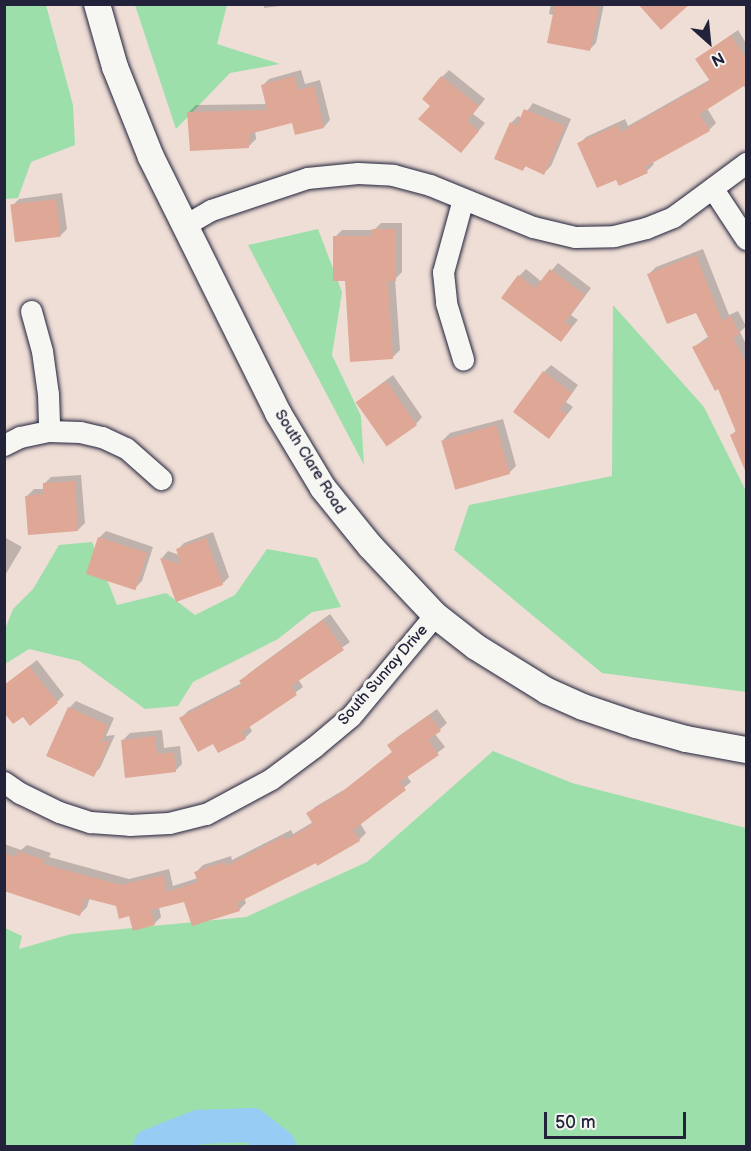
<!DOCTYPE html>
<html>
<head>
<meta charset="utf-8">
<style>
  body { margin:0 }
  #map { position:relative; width:751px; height:1151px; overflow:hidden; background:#efded6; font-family:"Balsamiq Sans",sans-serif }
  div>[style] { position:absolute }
  .green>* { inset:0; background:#9cdfab }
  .shadow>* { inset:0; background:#0003 }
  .river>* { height:34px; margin:-17px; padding:0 17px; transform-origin:17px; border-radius:17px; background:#97cdf5 }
  .building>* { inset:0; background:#dfa796; transform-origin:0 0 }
  .roads { filter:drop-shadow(0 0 2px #22223b) drop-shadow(0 0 2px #22223b) }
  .minor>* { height:21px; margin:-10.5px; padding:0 10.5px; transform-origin:10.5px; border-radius:10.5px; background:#f6f6f2 }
  .tertiary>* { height:26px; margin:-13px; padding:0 13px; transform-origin:13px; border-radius:13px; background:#f6f6f2 }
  span { translate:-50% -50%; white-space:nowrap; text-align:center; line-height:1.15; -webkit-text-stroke:6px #f6f6f2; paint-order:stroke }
  .street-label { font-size:15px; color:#22223b }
  .frame { position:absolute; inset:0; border:6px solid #22223b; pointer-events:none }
  .north { position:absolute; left:679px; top:12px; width:60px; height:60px; -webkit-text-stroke:4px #f6f6f2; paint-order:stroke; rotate:153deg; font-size:16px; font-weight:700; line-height:24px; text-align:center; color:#22223b }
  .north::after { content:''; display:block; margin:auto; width:21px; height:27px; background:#22223b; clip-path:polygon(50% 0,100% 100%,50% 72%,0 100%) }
  .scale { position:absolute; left:544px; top:1112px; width:142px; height:27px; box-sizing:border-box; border:3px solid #22223b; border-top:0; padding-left:8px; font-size:18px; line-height:21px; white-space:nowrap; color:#22223b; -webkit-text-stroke:4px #f6f6f2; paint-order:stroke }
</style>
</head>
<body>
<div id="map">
  <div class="green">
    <i style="clip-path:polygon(4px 5px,46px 5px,73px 105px,75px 145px,31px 162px,18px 198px,5px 199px)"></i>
    <i style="clip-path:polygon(135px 5px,227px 5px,217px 44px,280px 64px,230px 73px,176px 129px)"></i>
    <i style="clip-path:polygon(318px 229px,342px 292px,332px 355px,361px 416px,364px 465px,248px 245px)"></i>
    <i style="clip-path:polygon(613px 305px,704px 407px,746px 491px,746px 692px,602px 673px,454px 550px,469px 505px,612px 476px)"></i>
    <i style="clip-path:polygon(92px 542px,117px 605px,166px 593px,195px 615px,235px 595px,267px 549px,317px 558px,341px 607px,312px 612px,278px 639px,193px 682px,178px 706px,145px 709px,79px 661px,29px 649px,5px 664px,4px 632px,13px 609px,33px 589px,59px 545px)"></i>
    <i style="clip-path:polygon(493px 751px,572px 783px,746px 828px,746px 1146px,5px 1146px,5px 928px,22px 936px,19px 949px,71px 934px,246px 917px,367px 862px)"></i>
  </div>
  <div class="shadow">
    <i style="clip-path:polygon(264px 4px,296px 4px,264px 8px)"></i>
    <i style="clip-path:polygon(551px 4px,604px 4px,596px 43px,589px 50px,554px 15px,549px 14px)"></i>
    <i style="clip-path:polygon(738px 30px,746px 43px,746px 90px,743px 84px,707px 108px,716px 123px,709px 130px,652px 161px,654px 164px,647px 171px,617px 178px,579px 144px,586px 137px,625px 119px,628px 126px,711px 79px,697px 59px)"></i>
    <i style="clip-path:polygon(301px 70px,305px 84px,320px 80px,330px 120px,324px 127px,293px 121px,255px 130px,256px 139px,249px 146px,189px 112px,196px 105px,267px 104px,262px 86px,269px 79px)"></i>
    <i style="clip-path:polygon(449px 70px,485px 99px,473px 114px,485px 123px,468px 144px,432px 106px,442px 77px)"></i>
    <i style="clip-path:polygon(533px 103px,571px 119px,551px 166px,544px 173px,527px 165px,523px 169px,511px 123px,518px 116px,522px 118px)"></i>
    <i style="clip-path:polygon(62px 193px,67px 229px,60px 236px,12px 206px,19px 199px)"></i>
    <i style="clip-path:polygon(381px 223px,402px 223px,402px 272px,395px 279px,400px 350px,393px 357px,346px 279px,335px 237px,342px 230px,374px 230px)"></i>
    <i style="clip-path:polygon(703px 249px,729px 315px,738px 311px,746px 326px,740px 332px,746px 344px,746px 452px,731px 435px,737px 430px,719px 387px,694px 347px,709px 336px,696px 311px,649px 274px,656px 267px)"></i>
    <i style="clip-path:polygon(558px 263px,591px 288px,571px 315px,578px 320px,561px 340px,519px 276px,526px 269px,542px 282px)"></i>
    <i style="clip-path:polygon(551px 365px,578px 385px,566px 402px,573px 407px,549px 437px,544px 372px)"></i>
    <i style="clip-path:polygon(393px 375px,422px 417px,416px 424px,357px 402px)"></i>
    <i style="clip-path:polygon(503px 419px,516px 466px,509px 473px,443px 440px,450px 433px)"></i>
    <i style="clip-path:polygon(81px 475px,85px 523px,78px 530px,27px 496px,34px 489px,45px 489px,44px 484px,51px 477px)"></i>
    <i style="clip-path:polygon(106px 531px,153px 547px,142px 581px,135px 588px,99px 538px)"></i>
    <i style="clip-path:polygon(213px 532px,229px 577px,222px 584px,177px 600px,162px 558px,168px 551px,179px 555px,177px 550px,184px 543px)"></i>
    <i style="clip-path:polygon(4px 537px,22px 547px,4px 577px)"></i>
    <i style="clip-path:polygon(330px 614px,350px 642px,298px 679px,303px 687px,249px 726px,252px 731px,245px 738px,214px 742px,181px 718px,188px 711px,242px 683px,248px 674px)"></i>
    <i style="clip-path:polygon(37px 660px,64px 695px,57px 702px,4px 686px)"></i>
    <i style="clip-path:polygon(76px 701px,114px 718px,106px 736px,115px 735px,100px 768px,93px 775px,69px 708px)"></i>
    <i style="clip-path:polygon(437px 709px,447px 723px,435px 734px,445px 747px,407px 776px,411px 782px,360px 823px,366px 833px,359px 840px,244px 897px,246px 903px,239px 910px,185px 900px,159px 907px,161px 917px,154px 924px,118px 905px,90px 897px,87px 907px,80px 914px,4px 889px,4px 844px,21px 850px,27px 845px,51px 853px,49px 857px,129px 879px,169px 869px,173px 886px,198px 878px,196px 872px,203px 865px,231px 856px,232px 860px,291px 830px,293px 834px,313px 822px,308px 814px,315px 807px,347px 788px,394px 751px,389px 745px,396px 738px)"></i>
    <i style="clip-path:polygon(162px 730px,164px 748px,180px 746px,182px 764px,175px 771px,123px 740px,130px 733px)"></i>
  </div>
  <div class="river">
    <i style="left:150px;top:1146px;width:52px;rotate:-21.6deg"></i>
    <i style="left:198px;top:1127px;width:54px;rotate:-2.1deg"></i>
    <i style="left:252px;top:1125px;width:34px;rotate:38deg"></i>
  </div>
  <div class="building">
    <i style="clip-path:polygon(555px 4px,599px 7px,590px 51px,547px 43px)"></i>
    <i style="clip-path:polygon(638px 4px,690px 4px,661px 30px)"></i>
    <i style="clip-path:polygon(731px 35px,747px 60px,747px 84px,700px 114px,710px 131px,645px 167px,648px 173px,619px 186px,616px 180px,597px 188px,577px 143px,618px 125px,621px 132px,710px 81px,695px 59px)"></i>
    <i style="clip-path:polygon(294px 76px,298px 90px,314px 86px,324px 128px,295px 135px,292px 123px,249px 134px,249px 148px,190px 151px,187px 112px,267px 110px,261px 85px)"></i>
    <i style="clip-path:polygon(441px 76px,479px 106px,467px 121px,479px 131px,461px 153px,418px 119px,430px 106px,422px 99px)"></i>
    <i style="clip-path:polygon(524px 109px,565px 126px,544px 175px,525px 166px,523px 171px,494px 159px,510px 122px,517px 126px)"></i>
    <i style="left:56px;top:199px;width:38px;height:46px;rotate:83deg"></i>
    <i style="clip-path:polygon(372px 229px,396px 229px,396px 281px,388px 281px,393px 359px,350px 362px,345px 281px,333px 281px,333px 236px,372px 236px)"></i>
    <i style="clip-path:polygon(696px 255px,722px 321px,731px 316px,740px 334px,733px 338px,747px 365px,747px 475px,730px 435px,736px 432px,718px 389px,715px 391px,692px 347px,709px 339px,696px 313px,667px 324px,647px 274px)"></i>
    <i style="clip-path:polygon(550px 269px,585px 295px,565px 322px,572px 327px,561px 342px,501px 298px,518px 275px,535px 288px)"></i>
    <i style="clip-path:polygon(543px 371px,572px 393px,560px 409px,567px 414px,549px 439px,513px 412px)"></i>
    <i style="left:386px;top:381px;width:54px;height:37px;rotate:55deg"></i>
    <i style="left:496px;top:425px;width:51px;height:57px;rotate:74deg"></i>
    <i style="clip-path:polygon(75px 481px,78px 531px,28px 535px,25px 496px,43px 494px,43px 483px)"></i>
    <i style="left:98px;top:537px;width:52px;height:39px;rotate:18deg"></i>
    <i style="clip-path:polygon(206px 538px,223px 585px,176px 602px,160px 558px,181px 564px,176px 549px)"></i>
    <i style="clip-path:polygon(323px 620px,344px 650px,291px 686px,297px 695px,242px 732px,246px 739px,218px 753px,213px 744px,198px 752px,179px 718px,242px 685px,239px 681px)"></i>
    <i style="clip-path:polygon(29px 666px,58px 703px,30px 726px,23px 717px,13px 724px,4px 713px,4px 685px)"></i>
    <i style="clip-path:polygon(68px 707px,108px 725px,101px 742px,110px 741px,94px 777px,46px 756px)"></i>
    <i style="clip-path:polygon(429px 715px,441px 731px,428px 740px,439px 755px,400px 782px,406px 790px,353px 830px,360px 841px,317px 866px,316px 863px,237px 903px,240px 911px,192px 926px,184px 902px,151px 910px,155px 925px,133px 931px,129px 916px,119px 919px,116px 906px,85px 898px,80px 916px,4px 891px,4px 853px,16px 857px,18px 851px,45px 860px,43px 864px,121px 885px,163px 875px,167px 892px,198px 882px,194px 872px,224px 862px,226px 866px,284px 836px,286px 840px,313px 824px,306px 813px,338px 795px,392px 752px,387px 745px)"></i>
    <i style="clip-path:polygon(155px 736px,157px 754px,174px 752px,176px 772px,125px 778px,121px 740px)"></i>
  </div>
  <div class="roads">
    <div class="minor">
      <i style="left:713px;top:189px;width:60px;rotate:56.6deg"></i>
      <i style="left:463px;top:199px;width:76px;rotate:105.3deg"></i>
      <i style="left:443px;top:272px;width:31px;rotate:84deg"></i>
      <i style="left:446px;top:303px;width:59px;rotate:73.1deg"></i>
      <i style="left:185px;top:225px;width:30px;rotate:-30deg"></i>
      <i style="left:211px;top:210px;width:101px;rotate:-18.4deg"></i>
      <i style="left:307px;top:178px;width:51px;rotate:-5.6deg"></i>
      <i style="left:358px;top:173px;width:35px;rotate:3deg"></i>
      <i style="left:393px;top:175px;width:38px;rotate:15deg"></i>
      <i style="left:430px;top:185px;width:111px;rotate:22.2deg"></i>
      <i style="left:533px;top:227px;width:43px;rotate:13.4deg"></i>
      <i style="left:575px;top:237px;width:39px;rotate:-1deg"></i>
      <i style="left:614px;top:236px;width:33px;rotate:-14deg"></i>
      <i style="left:646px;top:228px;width:29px;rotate:-22deg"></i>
      <i style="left:673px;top:217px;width:91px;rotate:-36.5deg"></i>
      <i style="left:31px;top:311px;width:41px;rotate:74.6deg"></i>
      <i style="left:42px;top:351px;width:43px;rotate:82.1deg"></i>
      <i style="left:48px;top:394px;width:37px;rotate:88deg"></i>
      <i style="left:4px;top:445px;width:18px;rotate:-27deg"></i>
      <i style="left:20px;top:437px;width:30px;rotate:-12deg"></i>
      <i style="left:49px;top:431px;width:31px;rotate:2deg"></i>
      <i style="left:80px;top:432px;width:23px;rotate:13deg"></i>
      <i style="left:102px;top:437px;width:26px;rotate:25deg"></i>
      <i style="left:126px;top:448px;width:47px;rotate:41.5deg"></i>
      <i style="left:4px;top:782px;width:19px;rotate:35deg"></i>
      <i style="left:20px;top:793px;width:43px;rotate:26deg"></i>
      <i style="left:59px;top:812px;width:33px;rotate:18deg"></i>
      <i style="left:90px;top:822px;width:39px;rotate:4deg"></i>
      <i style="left:129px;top:825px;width:40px;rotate:-2.9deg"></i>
      <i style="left:169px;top:823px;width:38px;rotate:-14deg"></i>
      <i style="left:206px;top:814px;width:74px;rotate:-28.3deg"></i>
      <i style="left:271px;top:779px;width:54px;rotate:-36.7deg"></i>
      <i style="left:314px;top:747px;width:48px;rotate:-40deg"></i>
      <i style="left:351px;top:716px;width:131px;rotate:-50.3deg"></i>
    </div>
    <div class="tertiary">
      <i style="left:97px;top:4px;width:66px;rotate:74.1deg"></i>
      <i style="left:115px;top:67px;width:97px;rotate:68.2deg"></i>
      <i style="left:151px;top:157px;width:286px;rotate:63.6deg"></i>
      <i style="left:278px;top:413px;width:87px;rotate:59deg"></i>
      <i style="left:323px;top:488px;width:75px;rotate:51deg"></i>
      <i style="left:370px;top:546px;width:95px;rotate:46.7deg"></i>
      <i style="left:435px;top:615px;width:52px;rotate:38deg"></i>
      <i style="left:476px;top:647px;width:84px;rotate:31.8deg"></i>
      <i style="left:547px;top:691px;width:39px;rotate:24deg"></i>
      <i style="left:583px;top:707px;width:56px;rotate:18.8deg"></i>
      <i style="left:636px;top:725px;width:52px;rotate:15.6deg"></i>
      <i style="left:686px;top:739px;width:61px;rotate:10.4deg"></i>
    </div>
  </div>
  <div class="street-label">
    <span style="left:310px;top:462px;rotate:58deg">South Clare Road</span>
    <span style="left:383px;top:675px;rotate:-49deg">South Sunray Drive</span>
  </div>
  <div class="frame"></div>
  <div class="north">N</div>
  <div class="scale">50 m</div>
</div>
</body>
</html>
